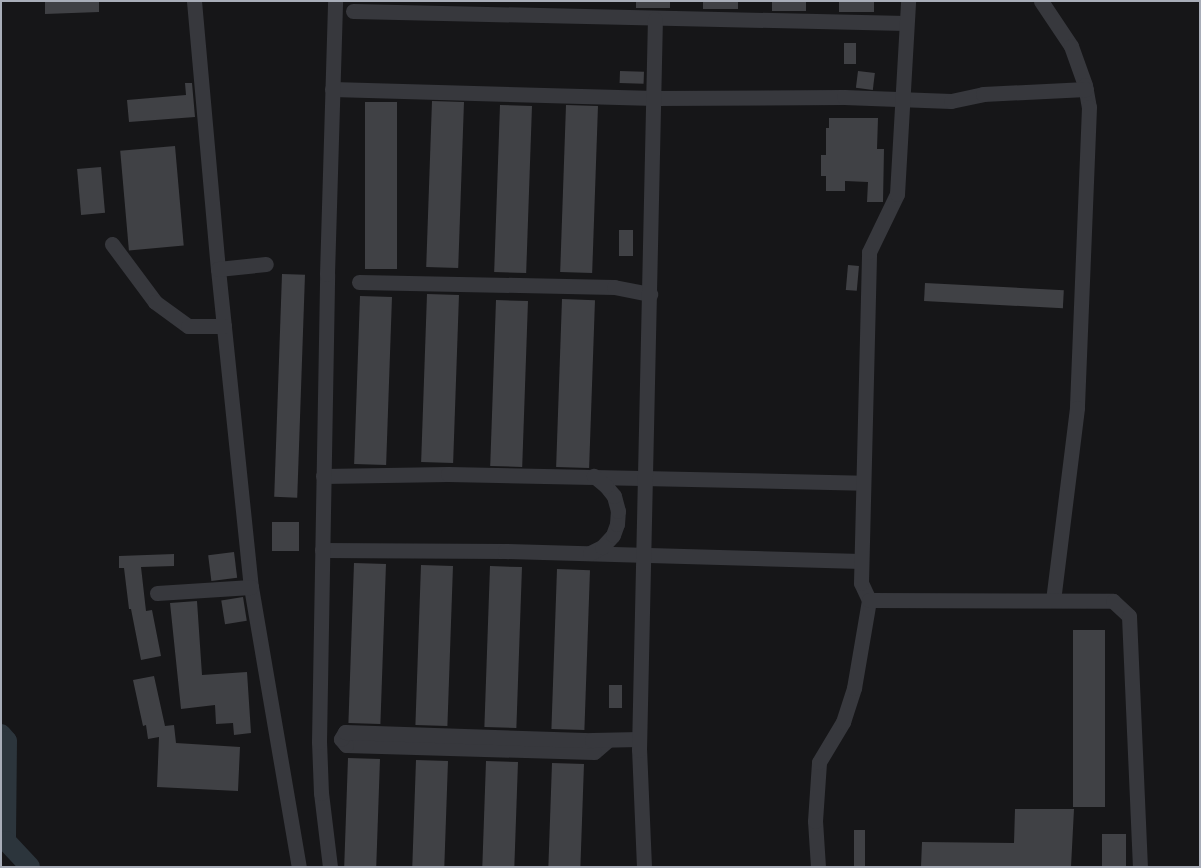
<!DOCTYPE html>
<html>
<head>
<meta charset="utf-8">
<style>
  body { margin:0 }
  #map { position:relative; width:1201px; height:868px; overflow:hidden; background:#161618; font-family:"PT Sans Narrow",sans-serif }
  div>[style] { position:absolute }
  .river>* { height:20px; margin:-10px; padding:0 10px; transform-origin:10px; border-radius:10px; background:#2c353c }
  .building>* { inset:0; background:#404145; transform-origin:0 0 }
  .minor>* { height:15px; margin:-7.5px; padding:0 7.5px; transform-origin:7.5px; border-radius:7.5px; background:#37383d }
  span { translate:-50% -50%; white-space:nowrap; text-align:center; line-height:1.15; -webkit-text-stroke:4.5px #111113; paint-order:stroke }
  .frame { position:absolute; inset:0; border:2px solid #a8adb8; pointer-events:none }
</style>
</head>
<body>
<div id="map">
  <div class="river">
    <i style="left:1px;top:734px;width:9px;rotate:49deg"></i>
    <i style="left:7px;top:741px;width:100px;rotate:90.6deg"></i>
    <i style="left:6px;top:841px;width:35px;rotate:47deg"></i>
  </div>
  <div class="building">
    <i style="clip-path:polygon(45px 1px,99px 1px,99px 12px,45px 14px)"></i>
    <i style="left:636px;top:1px;width:34px;height:7px"></i>
    <i style="left:703px;top:1px;width:35px;height:8px"></i>
    <i style="left:772px;top:1px;width:34px;height:10px"></i>
    <i style="left:839px;top:1px;width:35px;height:11px"></i>
    <i style="left:844px;top:43px;width:12px;height:21px"></i>
    <i style="left:620px;top:71px;width:24px;height:12px;rotate:2deg"></i>
    <i style="left:858px;top:71px;width:17px;height:17px;rotate:7deg"></i>
    <i style="clip-path:polygon(185px 83px,192px 83px,195px 117px,129px 122px,127px 100px,186px 95px)"></i>
    <i style="left:432px;top:101px;width:32px;height:166px;rotate:2deg"></i>
    <i style="left:365px;top:102px;width:32px;height:167px"></i>
    <i style="left:500px;top:105px;width:32px;height:167px;rotate:2deg"></i>
    <i style="left:566px;top:105px;width:32px;height:167px;rotate:2deg"></i>
    <i style="clip-path:polygon(829px 118px,878px 118px,877px 149px,884px 149px,883px 202px,867px 202px,868px 182px,845px 181px,845px 191px,826px 191px,826px 176px,821px 176px,821px 155px,826px 155px,826px 128px,829px 128px)"></i>
    <i style="left:175px;top:146px;width:100px;height:55px;rotate:85deg"></i>
    <i style="left:101px;top:167px;width:46px;height:24px;rotate:85deg"></i>
    <i style="left:619px;top:230px;width:14px;height:26px"></i>
    <i style="left:848px;top:265px;width:11px;height:25px;rotate:5deg"></i>
    <i style="left:282px;top:274px;width:23px;height:223px;rotate:2deg"></i>
    <i style="left:925px;top:283px;width:139px;height:18px;rotate:3deg"></i>
    <i style="left:427px;top:294px;width:32px;height:168px;rotate:2deg"></i>
    <i style="left:360px;top:296px;width:32px;height:168px;rotate:2deg"></i>
    <i style="left:562px;top:299px;width:33px;height:168px;rotate:2deg"></i>
    <i style="left:496px;top:300px;width:32px;height:166px;rotate:2deg"></i>
    <i style="left:272px;top:522px;width:27px;height:29px"></i>
    <i style="left:234px;top:552px;width:26px;height:26px;rotate:83deg"></i>
    <i style="clip-path:polygon(174px 554px,174px 566px,141px 567px,146px 611px,152px 610px,161px 656px,141px 660px,131px 609px,129px 609px,124px 568px,119px 568px,119px 556px)"></i>
    <i style="left:354px;top:563px;width:32px;height:160px;rotate:2deg"></i>
    <i style="left:421px;top:565px;width:32px;height:160px;rotate:2deg"></i>
    <i style="left:490px;top:566px;width:32px;height:161px;rotate:2deg"></i>
    <i style="left:557px;top:569px;width:33px;height:160px;rotate:2deg"></i>
    <i style="left:243px;top:597px;width:24px;height:22px;rotate:81deg"></i>
    <i style="clip-path:polygon(197px 601px,202px 675px,247px 672px,251px 733px,234px 735px,233px 723px,216px 724px,215px 705px,181px 709px,170px 603px)"></i>
    <i style="left:1073px;top:630px;width:32px;height:177px"></i>
    <i style="clip-path:polygon(154px 676px,165px 726px,174px 725px,176px 743px,240px 747px,238px 791px,157px 787px,159px 737px,148px 739px,146px 725px,143px 726px,133px 680px)"></i>
    <i style="left:609px;top:685px;width:13px;height:23px"></i>
    <i style="left:348px;top:758px;width:32px;height:109px;rotate:2deg"></i>
    <i style="left:416px;top:760px;width:32px;height:107px;rotate:2deg"></i>
    <i style="left:486px;top:761px;width:32px;height:106px;rotate:2deg"></i>
    <i style="left:552px;top:763px;width:32px;height:104px;rotate:2deg"></i>
    <i style="clip-path:polygon(1015px 809px,1074px 809px,1071px 867px,921px 867px,922px 842px,1014px 843px)"></i>
    <i style="left:854px;top:830px;width:11px;height:37px"></i>
    <i style="left:1102px;top:834px;width:24px;height:33px"></i>
  </div>
  <div class="minor">
    <i style="left:194px;top:1px;width:269px;rotate:84.9deg"></i>
    <i style="left:218px;top:269px;width:320px;rotate:84.1deg"></i>
    <i style="left:251px;top:587px;width:284px;rotate:80.3deg"></i>
    <i style="left:1041px;top:1px;width:54px;rotate:56.3deg"></i>
    <i style="left:1071px;top:46px;width:41px;rotate:70.3deg"></i>
    <i style="left:1085px;top:85px;width:22px;rotate:80deg"></i>
    <i style="left:1089px;top:107px;width:301px;rotate:92.3deg"></i>
    <i style="left:1077px;top:408px;width:193px;rotate:97.1deg"></i>
    <i style="left:353px;top:11px;width:553px;rotate:1.24deg"></i>
    <i style="left:332px;top:89px;width:323px;rotate:1.6deg"></i>
    <i style="left:655px;top:98px;width:189px;rotate:-0.3deg"></i>
    <i style="left:844px;top:97px;width:107px;rotate:2.1deg"></i>
    <i style="left:951px;top:101px;width:33px;rotate:-12deg"></i>
    <i style="left:983px;top:94px;width:103px;rotate:-2.8deg"></i>
    <i style="left:112px;top:244px;width:72px;rotate:53.4deg"></i>
    <i style="left:155px;top:302px;width:41px;rotate:36deg"></i>
    <i style="left:188px;top:326px;width:36px"></i>
    <i style="left:218px;top:269px;width:48px;rotate:-5.9deg"></i>
    <i style="left:359px;top:282px;width:255px;rotate:1.1deg"></i>
    <i style="left:614px;top:287px;width:37px;rotate:11deg"></i>
    <i style="left:323px;top:476px;width:125px;rotate:-0.9deg"></i>
    <i style="left:448px;top:474px;width:415px;rotate:1.2deg"></i>
    <i style="left:322px;top:550px;width:183px;rotate:0.3deg"></i>
    <i style="left:505px;top:551px;width:356px;rotate:1.6deg"></i>
    <i style="left:590px;top:553px;width:13px;rotate:-27deg"></i>
    <i style="left:602px;top:547px;width:16px;rotate:-47deg"></i>
    <i style="left:613px;top:535px;width:12px;rotate:-70deg"></i>
    <i style="left:617px;top:524px;width:13px;rotate:-86deg"></i>
    <i style="left:618px;top:511px;width:16px;rotate:-105deg"></i>
    <i style="left:614px;top:496px;width:13px;rotate:-129deg"></i>
    <i style="left:606px;top:486px;width:16px;rotate:-140deg"></i>
    <i style="left:157px;top:593px;width:94px;rotate:-3.7deg"></i>
    <i style="left:869px;top:600px;width:19px;rotate:-115deg"></i>
    <i style="left:861px;top:583px;width:331px;rotate:-88.6deg"></i>
    <i style="left:869px;top:252px;width:64px;rotate:-64.2deg"></i>
    <i style="left:897px;top:194px;width:193px;rotate:-86.7deg"></i>
    <i style="left:608px;top:740px;width:18px;rotate:139deg"></i>
    <i style="left:594px;top:752px;width:248px;rotate:-178.4deg"></i>
    <i style="left:346px;top:745px;width:8px;rotate:-130deg"></i>
    <i style="left:341px;top:739px;width:8px;rotate:-60deg"></i>
    <i style="left:345px;top:732px;width:247px;rotate:1.9deg"></i>
    <i style="left:592px;top:740px;width:47px;rotate:-1.2deg"></i>
    <i style="left:330px;top:867px;width:75px;rotate:-96.9deg"></i>
    <i style="left:321px;top:793px;width:51px;rotate:-92.2deg"></i>
    <i style="left:319px;top:742px;width:468px;rotate:-89deg"></i>
    <i style="left:327px;top:274px;width:273px;rotate:-88.3deg"></i>
    <i style="left:644px;top:867px;width:117px;rotate:-92.4deg"></i>
    <i style="left:639px;top:750px;width:731px;rotate:-88.75deg"></i>
    <i style="left:818px;top:867px;width:46px;rotate:-93.7deg"></i>
    <i style="left:815px;top:821px;width:59px;rotate:-86.1deg"></i>
    <i style="left:819px;top:762px;width:47px;rotate:-59deg"></i>
    <i style="left:843px;top:722px;width:36px;rotate:-72deg"></i>
    <i style="left:854px;top:688px;width:89px;rotate:-80.3deg"></i>
    <i style="left:869px;top:600px;width:244px;rotate:0.2deg"></i>
    <i style="left:1113px;top:601px;width:22px;rotate:43deg"></i>
    <i style="left:1129px;top:616px;width:251px;rotate:87.5deg"></i>
  </div>
  <div class="frame"></div>
</div>
</body>
</html>
